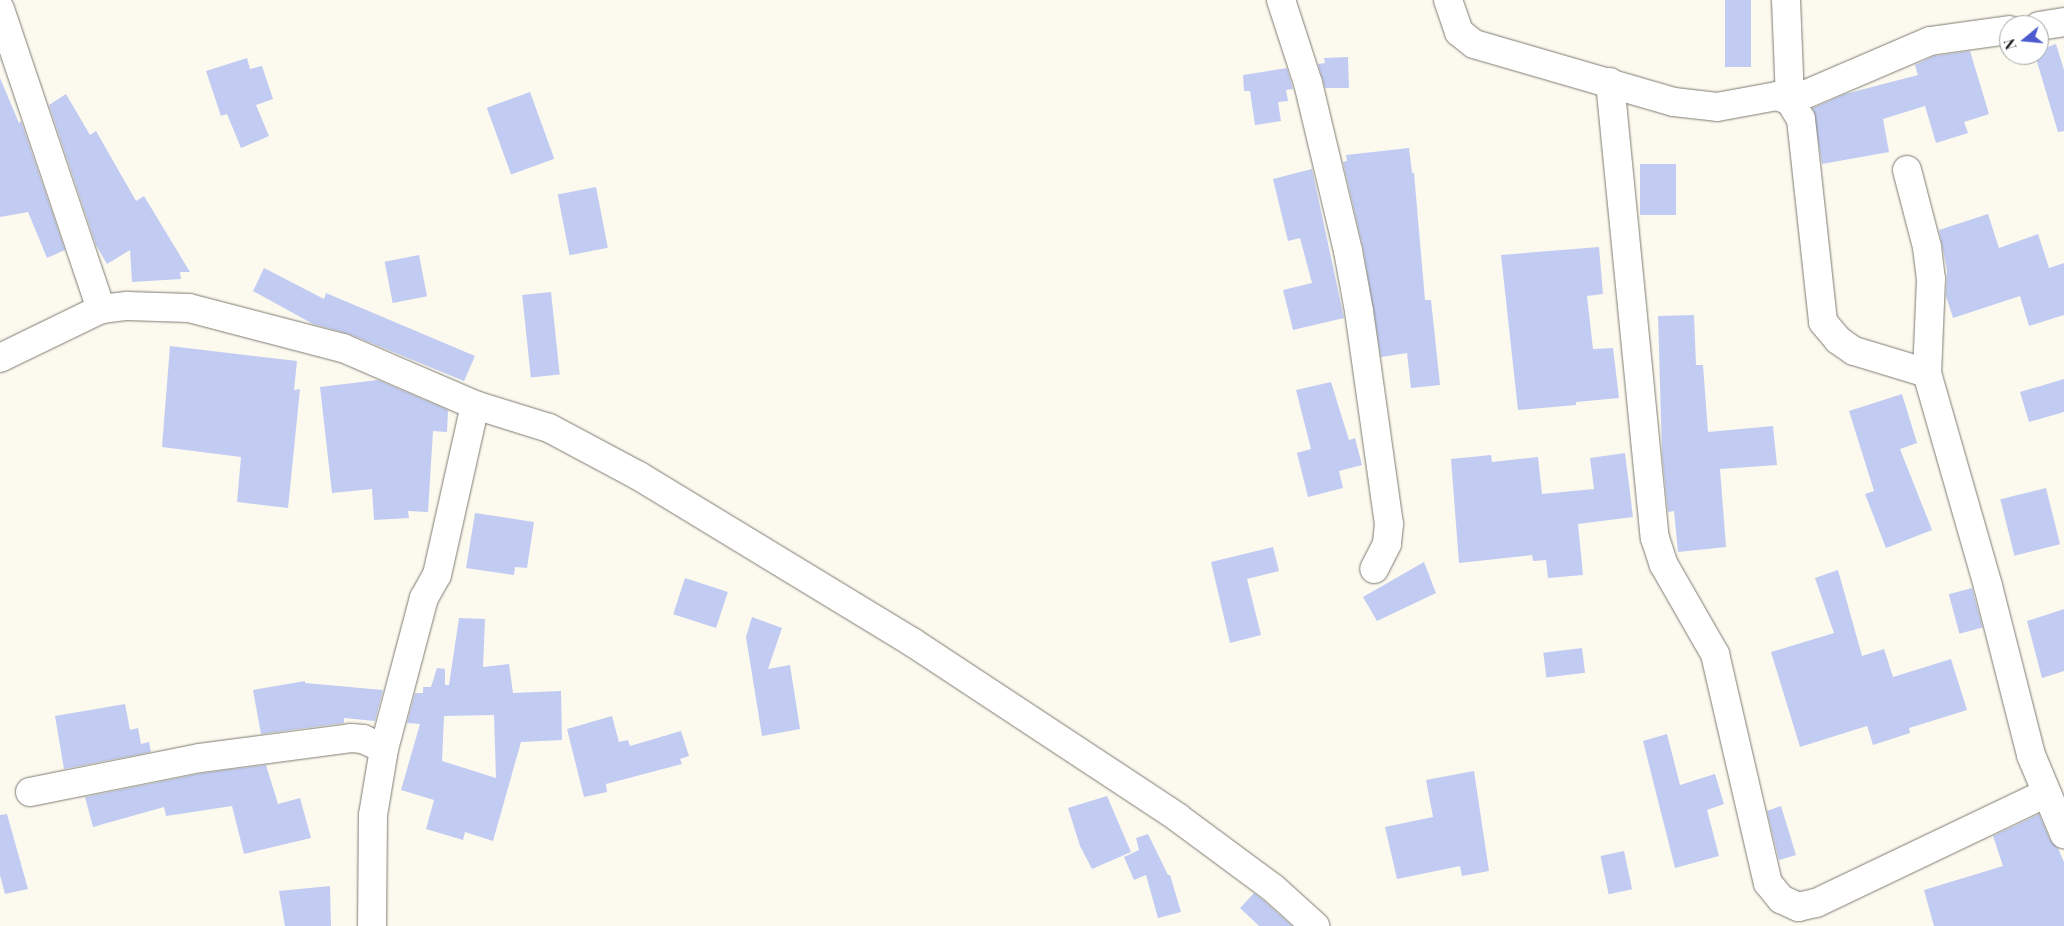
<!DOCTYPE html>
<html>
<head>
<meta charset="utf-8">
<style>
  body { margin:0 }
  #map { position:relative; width:2064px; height:926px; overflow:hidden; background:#fcf9ef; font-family:"Playfair Display",serif }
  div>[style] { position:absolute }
  .building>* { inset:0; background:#c2ccf2; transform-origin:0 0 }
  .roads { filter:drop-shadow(0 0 1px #7e7b72) drop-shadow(0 0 1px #7e7b72) }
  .street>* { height:28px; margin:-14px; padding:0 14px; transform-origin:14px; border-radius:14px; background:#fff }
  span { translate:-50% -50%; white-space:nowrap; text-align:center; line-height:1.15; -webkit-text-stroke:5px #fff; paint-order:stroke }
  .north { position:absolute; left:1999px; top:15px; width:50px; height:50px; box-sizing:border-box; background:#fff; border:1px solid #a3a3a1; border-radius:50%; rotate:253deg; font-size:14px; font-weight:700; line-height:20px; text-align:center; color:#191815 }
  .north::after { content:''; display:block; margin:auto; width:18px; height:22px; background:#4c59cf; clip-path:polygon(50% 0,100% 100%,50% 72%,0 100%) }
</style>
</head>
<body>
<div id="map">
  <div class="building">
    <i style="left:1725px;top:0;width:26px;height:67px"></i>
    <i style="clip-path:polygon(2056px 44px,2064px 70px,2064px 131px,2058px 132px,2035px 55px,2039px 55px,2039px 50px)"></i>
    <i style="clip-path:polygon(1970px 51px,1989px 114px,1964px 122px,1968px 133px,1936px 143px,1925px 106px,1883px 119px,1889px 152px,1822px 164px,1813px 108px,1845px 94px,1918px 75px,1915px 65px,1934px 56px)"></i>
    <i style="clip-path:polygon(1348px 57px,1349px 88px,1325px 88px,1318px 64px,1325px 63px,1324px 58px)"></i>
    <i style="clip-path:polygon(247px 58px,250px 69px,262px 66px,273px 99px,256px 105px,269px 136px,241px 148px,227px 114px,221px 116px,206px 71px)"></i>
    <i style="clip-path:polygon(1287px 68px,1293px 89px,1286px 90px,1288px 101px,1278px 102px,1281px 121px,1255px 125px,1250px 91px,1244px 91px,1243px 75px)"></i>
    <i style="clip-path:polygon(0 78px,19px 123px,21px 121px,65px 250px,47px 258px,28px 212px,0 217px)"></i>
    <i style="left:530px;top:92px;width:71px;height:46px;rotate:70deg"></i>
    <i style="clip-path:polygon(66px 94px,90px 135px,96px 131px,136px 201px,144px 196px,190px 272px,180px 272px,181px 279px,132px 282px,130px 250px,107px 264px,96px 245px,49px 105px)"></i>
    <i style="clip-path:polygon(1409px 148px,1412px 173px,1414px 173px,1425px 300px,1431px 300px,1440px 385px,1411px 388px,1407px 353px,1381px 357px,1363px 248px,1343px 162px,1347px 161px,1346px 155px)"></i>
    <i style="left:1640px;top:164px;width:36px;height:51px"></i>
    <i style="clip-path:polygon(1312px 169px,1344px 318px,1293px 330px,1283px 290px,1312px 283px,1300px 238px,1288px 241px,1273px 179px)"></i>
    <i style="left:596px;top:187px;width:62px;height:39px;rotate:79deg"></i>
    <i style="clip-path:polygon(1988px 214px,1999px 248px,2038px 234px,2049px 268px,2064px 263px,2064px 315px,2029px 326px,2020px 296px,1953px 318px,1946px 296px,1947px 270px,1939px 230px)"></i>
    <i style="clip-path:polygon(1599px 247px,1603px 294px,1587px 296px,1593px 349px,1613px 348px,1619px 398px,1576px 402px,1576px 405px,1518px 410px,1501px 255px)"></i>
    <i style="left:419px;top:255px;width:42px;height:35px;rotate:79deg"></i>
    <i style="clip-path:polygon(264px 268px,324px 299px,326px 293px,475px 356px,464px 381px,349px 334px,313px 324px,253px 291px)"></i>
    <i style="left:551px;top:292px;width:83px;height:29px;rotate:84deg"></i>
    <i style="clip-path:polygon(1694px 315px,1696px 365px,1703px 365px,1708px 432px,1773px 426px,1777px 465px,1720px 469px,1726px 547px,1678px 552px,1674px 511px,1668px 512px,1662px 454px,1658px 316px)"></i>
    <i style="clip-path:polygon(170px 346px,297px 361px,294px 390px,300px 389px,288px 508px,237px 502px,241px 457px,162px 447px)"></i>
    <i style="clip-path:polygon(2064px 379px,2064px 412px,2029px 422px,2020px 392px)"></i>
    <i style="clip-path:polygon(378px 380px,448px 410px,447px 432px,433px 431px,428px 512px,408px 511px,409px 518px,374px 520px,372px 489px,332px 493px,320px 387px)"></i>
    <i style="clip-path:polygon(1331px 382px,1349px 440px,1355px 438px,1362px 465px,1339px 471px,1343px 488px,1308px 497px,1297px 453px,1311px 449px,1296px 390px)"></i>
    <i style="clip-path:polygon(1902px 394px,1917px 443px,1900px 449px,1932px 530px,1886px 548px,1865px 494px,1874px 491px,1849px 411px)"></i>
    <i style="clip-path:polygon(1625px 453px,1633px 517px,1578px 524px,1583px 575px,1548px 578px,1546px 560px,1533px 561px,1532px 555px,1459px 563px,1451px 459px,1491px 455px,1492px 462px,1538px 457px,1542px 494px,1594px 489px,1590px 458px)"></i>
    <i style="left:2046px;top:488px;width:58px;height:47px;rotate:76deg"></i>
    <i style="clip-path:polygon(475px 513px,534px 522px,527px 568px,515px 567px,514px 575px,466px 568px)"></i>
    <i style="clip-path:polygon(1273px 547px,1279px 571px,1247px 579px,1261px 635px,1230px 643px,1211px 562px)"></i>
    <i style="clip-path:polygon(1424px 562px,1436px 593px,1377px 621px,1363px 597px)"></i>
    <i style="clip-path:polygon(1838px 570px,1862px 656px,1884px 649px,1893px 677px,1951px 659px,1967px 710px,1909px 728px,1910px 733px,1873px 745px,1867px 726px,1800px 747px,1771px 652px,1834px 633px,1815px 578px)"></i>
    <i style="left:685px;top:578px;width:45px;height:38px;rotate:18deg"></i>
    <i style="left:1972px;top:588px;width:41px;height:24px;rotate:75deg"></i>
    <i style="clip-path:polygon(2064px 609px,2064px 671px,2042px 678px,2027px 621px)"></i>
    <i style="clip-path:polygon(752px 617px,782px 628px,768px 669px,790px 665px,800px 729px,762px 736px,746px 637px)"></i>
    <i style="clip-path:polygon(evenodd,459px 618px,485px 619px,483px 667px,509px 664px,513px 693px,561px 691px,562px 740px,521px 742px,493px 841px,465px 832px,463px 840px,426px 829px,434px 800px,401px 790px,420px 724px,407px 723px,415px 693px,423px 693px,423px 687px,431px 687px,437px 668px,445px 669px,445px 685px,449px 685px,459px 618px,494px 715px,496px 778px,442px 761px,444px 716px,494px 715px)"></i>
    <i style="left:1582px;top:648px;width:25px;height:39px;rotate:83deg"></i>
    <i style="clip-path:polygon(305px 681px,305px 683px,383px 690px,375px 721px,344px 718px,344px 723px,261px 734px,253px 690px)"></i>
    <i style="clip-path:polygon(125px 704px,130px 730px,138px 728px,141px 744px,149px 742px,151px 752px,64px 769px,55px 716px)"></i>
    <i style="clip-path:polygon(612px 716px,619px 742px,628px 740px,630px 746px,681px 731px,689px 756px,680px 759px,682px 764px,606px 784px,607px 792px,584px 797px,567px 729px)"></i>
    <i style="clip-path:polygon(1667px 734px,1680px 785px,1715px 774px,1724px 804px,1707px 810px,1719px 856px,1675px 868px,1643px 741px)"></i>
    <i style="clip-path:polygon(266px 765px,278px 804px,300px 798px,311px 838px,244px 854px,232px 806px,166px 816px,164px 807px,93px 827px,85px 797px,203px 773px)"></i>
    <i style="clip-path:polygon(1474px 771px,1489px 871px,1462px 876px,1460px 866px,1397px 879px,1385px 827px,1433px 817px,1426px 780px)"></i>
    <i style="clip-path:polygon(1107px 796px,1131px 852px,1092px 869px,1080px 846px,1068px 808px)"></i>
    <i style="clip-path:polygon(1781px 806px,1796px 855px,1779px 860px,1767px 811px)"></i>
    <i style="clip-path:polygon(7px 814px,28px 889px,5px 894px,0 875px,0 815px)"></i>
    <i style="clip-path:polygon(2039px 814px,2050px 840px,2058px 848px,2064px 862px,2064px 926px,1934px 926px,1924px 890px,2003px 866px,1993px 836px)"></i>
    <i style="clip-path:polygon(1148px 834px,1168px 875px,1170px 875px,1181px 912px,1158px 918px,1146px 875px,1134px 880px,1124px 857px,1139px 850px,1136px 838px)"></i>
    <i style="left:1624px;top:851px;width:39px;height:24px;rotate:78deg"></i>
    <i style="clip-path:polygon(330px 886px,331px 926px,285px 926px,279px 891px)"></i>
    <i style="clip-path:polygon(1254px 893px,1263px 900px,1292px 926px,1259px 926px,1240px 908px)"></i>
  </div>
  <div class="roads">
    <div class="street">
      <i style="left:1281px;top:0;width:87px;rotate:72deg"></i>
      <i style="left:1308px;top:83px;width:173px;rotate:76.6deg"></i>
      <i style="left:1348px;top:251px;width:61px;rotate:79.6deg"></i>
      <i style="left:1359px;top:311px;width:215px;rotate:82deg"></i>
      <i style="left:1389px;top:524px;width:20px;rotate:96deg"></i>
      <i style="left:1387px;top:544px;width:28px;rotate:117deg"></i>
      <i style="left:1448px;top:0;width:34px;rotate:71deg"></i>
      <i style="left:1459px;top:32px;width:19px;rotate:39deg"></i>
      <i style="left:1474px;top:44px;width:208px;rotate:16.2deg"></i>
      <i style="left:1674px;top:102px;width:43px;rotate:6.6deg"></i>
      <i style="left:1717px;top:107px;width:61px;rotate:-10.4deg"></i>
      <i style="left:1777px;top:96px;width:14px;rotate:21deg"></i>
      <i style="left:1790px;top:101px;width:21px;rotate:59deg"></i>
      <i style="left:1801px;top:119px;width:204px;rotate:83.8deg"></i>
      <i style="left:1823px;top:322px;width:23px;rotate:50deg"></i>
      <i style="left:1838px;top:340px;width:19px;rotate:35deg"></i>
      <i style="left:1854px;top:351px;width:76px;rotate:16.8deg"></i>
      <i style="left:1786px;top:0;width:101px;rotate:87.7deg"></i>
      <i style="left:1790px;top:101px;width:152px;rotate:-23.2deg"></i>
      <i style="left:1930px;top:41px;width:80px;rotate:-7.9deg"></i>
      <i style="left:0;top:9px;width:317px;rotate:71.4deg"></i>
      <i style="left:2039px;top:26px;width:25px;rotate:-9deg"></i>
      <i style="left:1610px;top:82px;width:458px;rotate:84.4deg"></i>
      <i style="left:1655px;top:538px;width:28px;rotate:72deg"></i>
      <i style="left:1664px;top:565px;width:103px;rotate:60.2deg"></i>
      <i style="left:1715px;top:654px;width:235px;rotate:77deg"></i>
      <i style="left:1768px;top:883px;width:21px;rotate:51deg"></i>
      <i style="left:1781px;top:899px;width:19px;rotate:25deg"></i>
      <i style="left:1798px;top:907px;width:18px;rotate:-13deg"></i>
      <i style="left:1816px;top:903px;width:254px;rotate:-25.5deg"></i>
      <i style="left:1907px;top:170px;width:80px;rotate:75.4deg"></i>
      <i style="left:1927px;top:247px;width:32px;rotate:83deg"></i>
      <i style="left:1931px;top:279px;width:94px;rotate:92.4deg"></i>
      <i style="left:1927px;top:373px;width:222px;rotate:74deg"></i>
      <i style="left:1988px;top:586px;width:174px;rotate:75.7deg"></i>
      <i style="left:2031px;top:755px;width:86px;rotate:67.3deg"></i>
      <i style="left:0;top:358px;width:112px;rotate:-25.9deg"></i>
      <i style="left:101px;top:309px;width:26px;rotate:-7deg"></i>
      <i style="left:127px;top:306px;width:62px;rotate:1.8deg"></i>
      <i style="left:189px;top:308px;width:159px;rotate:14.6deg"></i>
      <i style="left:343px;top:348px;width:144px;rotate:23.4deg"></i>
      <i style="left:475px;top:405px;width:77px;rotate:17.3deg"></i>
      <i style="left:549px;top:428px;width:102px;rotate:28.1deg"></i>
      <i style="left:639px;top:476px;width:320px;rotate:31.3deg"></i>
      <i style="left:912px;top:642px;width:318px;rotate:33.4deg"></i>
      <i style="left:1177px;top:817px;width:119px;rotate:36.5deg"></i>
      <i style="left:1273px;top:888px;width:57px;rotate:42.1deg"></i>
      <i style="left:30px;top:792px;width:173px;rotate:-11.3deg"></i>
      <i style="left:200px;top:758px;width:152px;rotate:-7.5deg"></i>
      <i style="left:351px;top:738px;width:12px;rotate:5deg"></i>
      <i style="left:363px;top:739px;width:23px;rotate:25deg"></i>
      <i style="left:372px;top:926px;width:111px;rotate:-89.5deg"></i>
      <i style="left:373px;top:815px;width:67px;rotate:-80.5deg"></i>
      <i style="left:384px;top:749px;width:156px;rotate:-75.2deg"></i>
      <i style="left:424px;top:598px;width:26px;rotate:-61deg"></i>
      <i style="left:437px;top:575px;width:174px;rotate:-77.4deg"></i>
    </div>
  </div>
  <div class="north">N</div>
</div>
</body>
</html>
